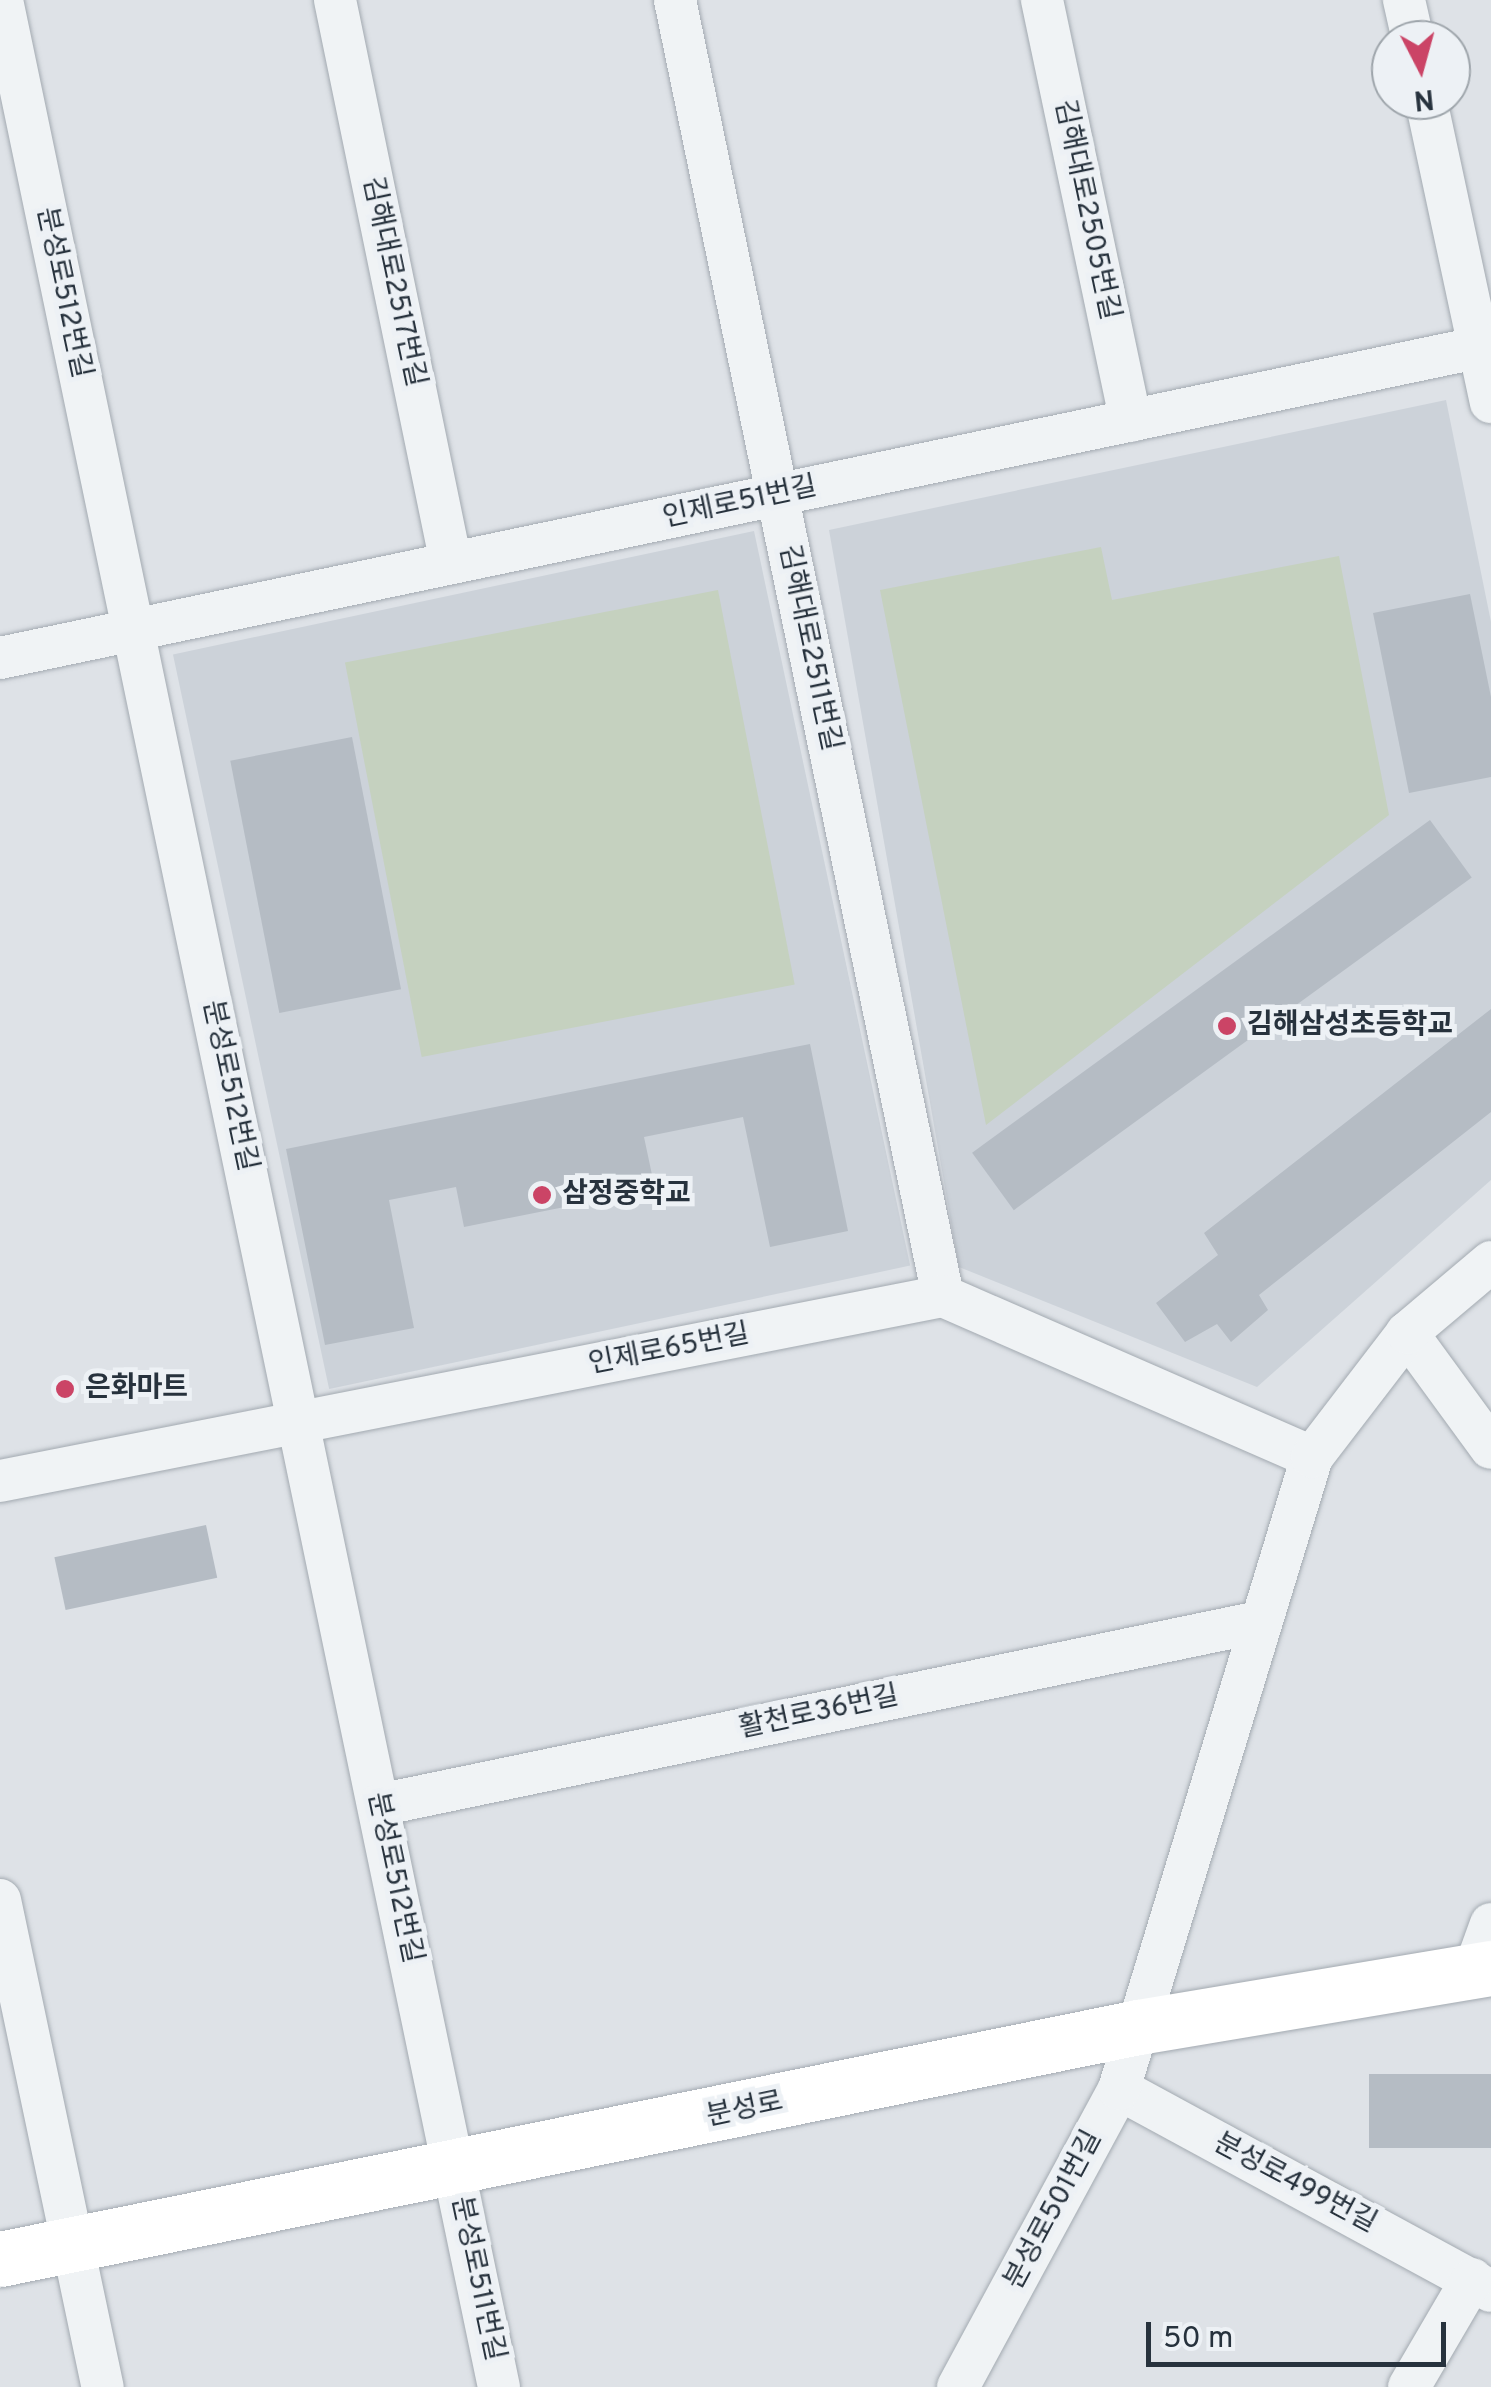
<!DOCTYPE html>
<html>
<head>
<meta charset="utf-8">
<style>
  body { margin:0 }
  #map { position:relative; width:1491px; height:2387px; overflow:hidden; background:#dee2e7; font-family:Overpass,"Noto Sans KR",sans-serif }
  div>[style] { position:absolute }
  .built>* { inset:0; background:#ccd2d9; transform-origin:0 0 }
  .green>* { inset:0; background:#c5d1bf; transform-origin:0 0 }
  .building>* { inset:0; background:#b5bcc4; transform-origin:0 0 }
  .roads { filter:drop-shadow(0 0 2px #a3aab1) drop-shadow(0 0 2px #a3aab1) }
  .street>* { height:42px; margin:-21px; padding:0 21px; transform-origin:21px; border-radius:21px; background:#f0f3f5 }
  .secondary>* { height:55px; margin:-27.5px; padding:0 27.5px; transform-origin:27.5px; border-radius:27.5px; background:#fff }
  .dots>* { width:28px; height:28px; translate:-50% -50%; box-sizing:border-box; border:5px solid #edf1f5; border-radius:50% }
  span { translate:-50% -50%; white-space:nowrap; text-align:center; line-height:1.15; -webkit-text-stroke:10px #edf1f5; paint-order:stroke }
  .street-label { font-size:28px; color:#27323d }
  .poi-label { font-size:28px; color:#27323d; font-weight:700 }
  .left { translate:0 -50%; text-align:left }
  .north { position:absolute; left:1371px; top:20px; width:100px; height:100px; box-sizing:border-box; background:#edf1f5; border:2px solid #9ea5ab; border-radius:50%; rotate:174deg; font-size:28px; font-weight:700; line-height:40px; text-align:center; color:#27323d }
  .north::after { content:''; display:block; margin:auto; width:35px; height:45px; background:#cb4466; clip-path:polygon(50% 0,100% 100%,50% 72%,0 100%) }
  .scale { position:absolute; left:1146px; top:2322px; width:300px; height:45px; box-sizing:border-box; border:5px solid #27323d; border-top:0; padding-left:12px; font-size:30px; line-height:35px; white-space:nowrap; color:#27323d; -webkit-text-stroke:8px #edf1f5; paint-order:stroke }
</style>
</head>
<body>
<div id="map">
  <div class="built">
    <i style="clip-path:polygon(1446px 400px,1491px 622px,1491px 1180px,1257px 1387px,959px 1267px,829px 530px)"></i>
    <i style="left:754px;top:531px;width:751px;height:594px;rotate:78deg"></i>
  </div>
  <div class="green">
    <i style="clip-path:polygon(1101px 547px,1112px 600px,1339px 556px,1389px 815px,986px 1125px,880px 590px)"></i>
    <i style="left:718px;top:590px;width:402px;height:380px;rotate:79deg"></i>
  </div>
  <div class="building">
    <i style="clip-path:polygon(1470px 594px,1491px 697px,1491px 777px,1409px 793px,1373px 613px)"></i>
    <i style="left:352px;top:737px;width:257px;height:124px;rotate:79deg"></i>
    <i style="left:1430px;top:820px;width:71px;height:566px;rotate:54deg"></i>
    <i style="clip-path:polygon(1491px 1009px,1491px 1112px,1259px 1295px,1268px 1310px,1231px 1342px,1217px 1324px,1185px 1342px,1156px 1303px,1218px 1255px,1204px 1233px)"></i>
    <i style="clip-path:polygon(810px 1044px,848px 1231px,770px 1247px,743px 1117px,644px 1137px,655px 1189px,464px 1227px,456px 1187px,389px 1200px,414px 1328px,325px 1345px,286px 1149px)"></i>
    <i style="left:206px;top:1525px;width:54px;height:155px;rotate:78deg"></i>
    <i style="left:1491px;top:2074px;width:74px;height:122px;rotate:90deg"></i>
  </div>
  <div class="roads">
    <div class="street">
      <i style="left:2px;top:0;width:2438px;rotate:78.24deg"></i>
      <i style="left:335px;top:0;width:575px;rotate:78.36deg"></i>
      <i style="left:675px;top:0;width:1323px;rotate:78.32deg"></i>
      <i style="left:1042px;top:0;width:430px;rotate:78.1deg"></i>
      <i style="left:1404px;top:0;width:41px;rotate:77.3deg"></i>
      <i style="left:1426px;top:100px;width:309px;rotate:77.9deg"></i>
      <i style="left:0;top:658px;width:1523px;rotate:-11.86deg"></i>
      <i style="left:1407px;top:1333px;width:142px;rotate:53.9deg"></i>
      <i style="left:0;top:1481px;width:961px;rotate:-11.1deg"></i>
      <i style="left:943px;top:1296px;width:403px;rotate:23.6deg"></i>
      <i style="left:379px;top:1805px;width:899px;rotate:-11.75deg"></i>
      <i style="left:0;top:1900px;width:498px;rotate:78.1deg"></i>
      <i style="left:1474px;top:1971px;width:50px;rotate:-70.1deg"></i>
      <i style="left:1119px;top:2089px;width:423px;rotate:28.5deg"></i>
      <i style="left:958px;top:2387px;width:339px;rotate:-61.6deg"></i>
      <i style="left:1119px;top:2089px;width:661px;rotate:-73.02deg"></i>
      <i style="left:1312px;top:1457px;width:156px;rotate:-52.5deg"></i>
      <i style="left:1407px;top:1333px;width:110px;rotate:-40.2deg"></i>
      <i style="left:1409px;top:2387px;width:125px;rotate:-59.7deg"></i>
    </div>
    <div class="secondary">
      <i style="left:0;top:2259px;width:1161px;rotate:-11.52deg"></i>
      <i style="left:1138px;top:2027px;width:358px;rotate:-9.5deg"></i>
    </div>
  </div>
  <div class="dots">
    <i style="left:1227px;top:1026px;background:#cb4466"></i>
    <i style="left:542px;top:1195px;background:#cb4466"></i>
    <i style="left:65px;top:1389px;background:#cb4466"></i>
  </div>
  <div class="street-label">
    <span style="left:1086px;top:210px;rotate:78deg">김해대로2505번길</span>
    <span style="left:393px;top:282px;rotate:78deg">김해대로2517번길</span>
    <span style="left:63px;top:293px;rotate:78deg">분성로512번길</span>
    <span style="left:740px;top:503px;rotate:-12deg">인제로51번길</span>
    <span style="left:809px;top:648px;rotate:78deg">김해대로2511번길</span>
    <span style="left:229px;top:1086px;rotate:78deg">분성로512번길</span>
    <span style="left:669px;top:1350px;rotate:-11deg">인제로65번길</span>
    <span style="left:819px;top:1713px;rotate:-12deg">활천로36번길</span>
    <span style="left:394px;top:1878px;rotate:78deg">분성로512번길</span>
    <span style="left:745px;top:2110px;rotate:-12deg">분성로</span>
    <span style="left:1295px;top:2184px;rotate:28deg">분성로499번길</span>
    <span style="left:1054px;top:2210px;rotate:-62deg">분성로501번길</span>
    <span style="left:477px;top:2279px;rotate:78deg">분성로511번길</span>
  </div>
  <div class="poi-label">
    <span class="left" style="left:1247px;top:1026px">김해삼성초등학교</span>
    <span class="left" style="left:562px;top:1195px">삼정중학교</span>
    <span class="left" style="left:85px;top:1389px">은화마트</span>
  </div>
  <div class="north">N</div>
  <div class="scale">50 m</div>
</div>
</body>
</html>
